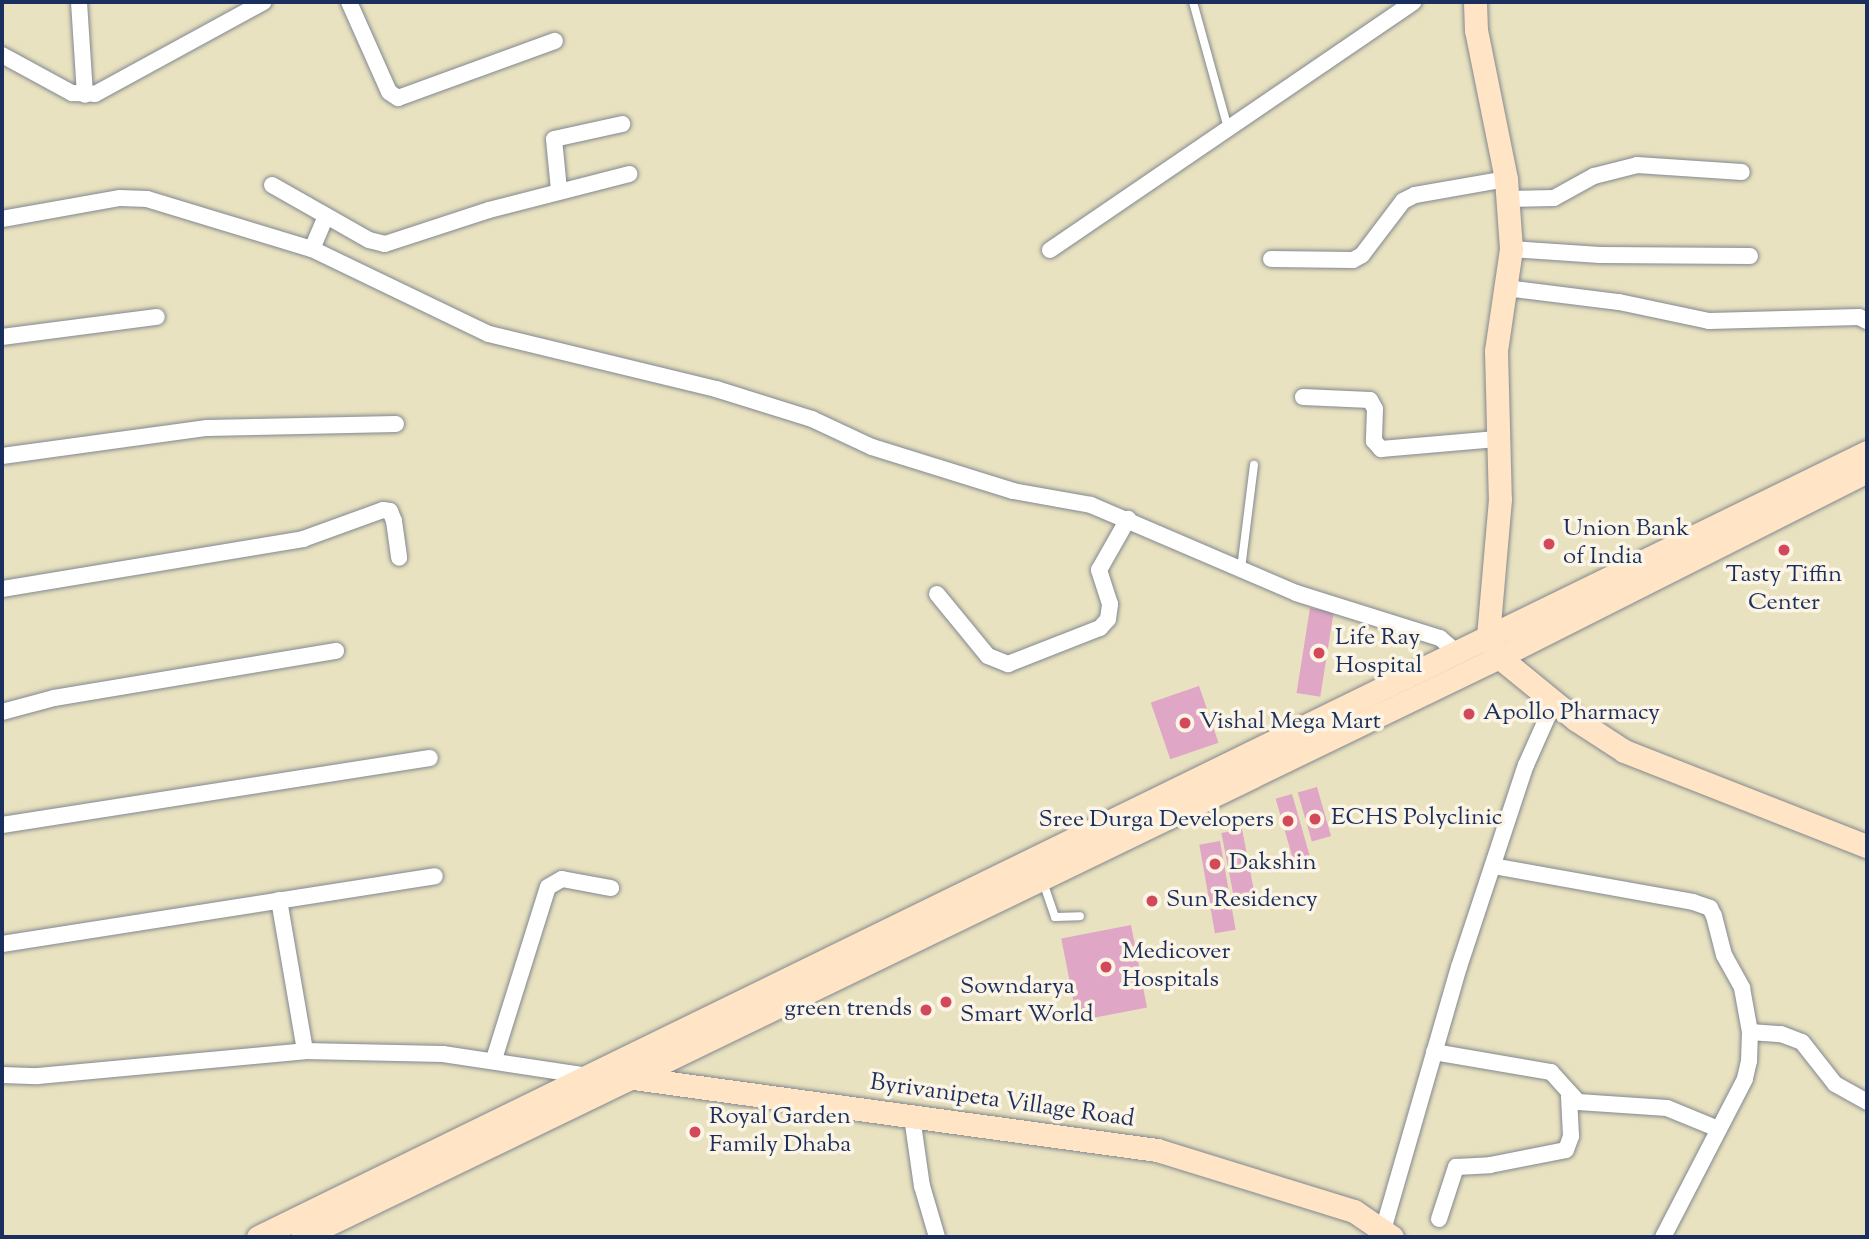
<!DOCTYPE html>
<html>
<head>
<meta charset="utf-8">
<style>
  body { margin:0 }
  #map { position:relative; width:1869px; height:1239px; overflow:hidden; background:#e9e2c0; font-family:"Sorts Mill Goudy",serif }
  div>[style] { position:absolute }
  .building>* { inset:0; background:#dfa6c5; transform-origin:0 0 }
  .roads { filter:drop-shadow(0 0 2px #82888f) drop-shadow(0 0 2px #82888f) }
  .lane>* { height:8px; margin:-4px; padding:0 4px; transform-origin:4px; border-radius:4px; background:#fff }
  .street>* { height:16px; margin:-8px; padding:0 8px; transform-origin:8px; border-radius:8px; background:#fff }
  .secondary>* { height:23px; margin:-11.5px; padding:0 11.5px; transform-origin:11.5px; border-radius:11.5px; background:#ffe4c6 }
  .dots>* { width:19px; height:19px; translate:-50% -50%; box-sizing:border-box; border:4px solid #fcf5e5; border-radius:50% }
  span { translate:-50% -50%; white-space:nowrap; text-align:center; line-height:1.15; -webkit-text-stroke:7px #fcf5e5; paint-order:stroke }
  .poi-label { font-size:24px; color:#1b2f5e }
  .left { translate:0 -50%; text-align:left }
  .right { translate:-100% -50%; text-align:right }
  .street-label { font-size:24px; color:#1b2f5e }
  .frame { position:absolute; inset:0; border:4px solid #1b2f5e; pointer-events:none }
</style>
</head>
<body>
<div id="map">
  <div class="building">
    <i style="left:1310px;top:608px;width:24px;height:86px;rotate:9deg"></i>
    <i style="left:1199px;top:686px;width:60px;height:51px;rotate:71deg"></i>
    <i style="left:1317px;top:787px;width:51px;height:20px;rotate:74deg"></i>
    <i style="left:1292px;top:794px;width:68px;height:17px;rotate:74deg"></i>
    <i style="left:1242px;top:829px;width:71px;height:21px;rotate:79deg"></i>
    <i style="left:1220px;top:841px;width:90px;height:21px;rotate:80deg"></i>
    <i style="left:1131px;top:925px;width:84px;height:71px;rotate:79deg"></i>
  </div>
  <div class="roads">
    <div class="lane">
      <i style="left:1193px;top:2px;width:131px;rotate:74.5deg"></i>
      <i style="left:1241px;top:569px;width:105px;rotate:-82.9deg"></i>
      <i style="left:1042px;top:879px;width:40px;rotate:71.1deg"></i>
      <i style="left:1055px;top:917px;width:25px;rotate:-2deg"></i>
    </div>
    <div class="street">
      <i style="left:79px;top:2px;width:93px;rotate:86.3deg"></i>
      <i style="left:349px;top:2px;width:98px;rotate:66deg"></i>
      <i style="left:389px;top:92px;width:11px;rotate:34deg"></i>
      <i style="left:398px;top:98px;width:167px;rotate:-20deg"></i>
      <i style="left:2px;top:55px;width:80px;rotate:28.5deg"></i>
      <i style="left:72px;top:93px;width:23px;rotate:2deg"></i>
      <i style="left:95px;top:94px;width:192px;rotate:-28.6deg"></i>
      <i style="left:272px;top:185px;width:112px;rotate:29.6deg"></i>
      <i style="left:369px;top:240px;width:16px;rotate:14deg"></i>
      <i style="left:385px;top:244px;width:109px;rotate:-18.1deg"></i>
      <i style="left:489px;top:210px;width:145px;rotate:-14.4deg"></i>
      <i style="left:559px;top:190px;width:51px;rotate:-95.6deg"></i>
      <i style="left:554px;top:139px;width:70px;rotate:-12.4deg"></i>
      <i style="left:1508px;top:199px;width:46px;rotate:-1.2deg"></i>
      <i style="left:1554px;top:198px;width:46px;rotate:-28.8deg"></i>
      <i style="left:1594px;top:176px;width:44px;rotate:-14.3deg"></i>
      <i style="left:1637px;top:165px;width:105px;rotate:3.8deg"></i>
      <i style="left:2px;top:219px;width:120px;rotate:-10.1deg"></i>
      <i style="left:120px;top:198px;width:27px;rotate:2deg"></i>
      <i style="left:147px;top:199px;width:172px;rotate:16.9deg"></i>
      <i style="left:312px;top:249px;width:196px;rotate:25.7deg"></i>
      <i style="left:489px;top:334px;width:234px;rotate:13.6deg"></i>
      <i style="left:716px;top:389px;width:101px;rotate:17.4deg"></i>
      <i style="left:812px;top:419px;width:66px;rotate:25deg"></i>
      <i style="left:872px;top:447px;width:148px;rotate:17.3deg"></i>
      <i style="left:1013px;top:491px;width:79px;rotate:10.2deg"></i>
      <i style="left:1091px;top:505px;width:223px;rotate:23.2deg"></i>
      <i style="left:1296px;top:593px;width:151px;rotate:17.4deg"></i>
      <i style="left:1440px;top:638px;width:21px;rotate:41deg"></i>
      <i style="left:312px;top:249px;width:36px;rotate:-67deg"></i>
      <i style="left:1511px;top:249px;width:89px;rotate:3.9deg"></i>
      <i style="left:1600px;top:255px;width:150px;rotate:0.4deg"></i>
      <i style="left:1050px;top:250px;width:440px;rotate:-34.3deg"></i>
      <i style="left:1271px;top:259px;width:82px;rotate:0.7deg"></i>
      <i style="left:1353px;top:260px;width:10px;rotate:-29deg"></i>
      <i style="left:1362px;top:255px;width:68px;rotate:-52.8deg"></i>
      <i style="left:1403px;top:201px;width:13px;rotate:-27deg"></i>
      <i style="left:1415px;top:195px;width:92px;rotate:-10deg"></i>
      <i style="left:1506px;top:288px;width:114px;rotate:7.1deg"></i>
      <i style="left:1619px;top:302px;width:92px;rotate:11.9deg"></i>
      <i style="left:1709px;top:321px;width:150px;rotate:-1.5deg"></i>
      <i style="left:1859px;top:317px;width:9px;rotate:27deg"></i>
      <i style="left:2px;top:337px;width:156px;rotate:-7.4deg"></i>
      <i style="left:1303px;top:397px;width:67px;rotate:2.6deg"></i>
      <i style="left:1370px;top:400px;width:10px;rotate:61deg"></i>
      <i style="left:1375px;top:409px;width:32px;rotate:92deg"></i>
      <i style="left:1374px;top:441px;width:11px;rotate:49deg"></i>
      <i style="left:1381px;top:449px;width:116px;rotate:-4.9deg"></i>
      <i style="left:2px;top:456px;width:207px;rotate:-7.8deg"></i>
      <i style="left:207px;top:428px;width:189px;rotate:-1.2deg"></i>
      <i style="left:2px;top:589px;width:305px;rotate:-9.4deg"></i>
      <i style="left:303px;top:539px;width:85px;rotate:-19.9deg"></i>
      <i style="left:383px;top:510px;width:7px;rotate:8deg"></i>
      <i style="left:390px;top:511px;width:11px;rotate:68deg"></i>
      <i style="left:394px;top:521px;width:37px;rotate:82deg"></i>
      <i style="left:937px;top:594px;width:80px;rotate:50.6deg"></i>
      <i style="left:988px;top:656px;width:22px;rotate:22deg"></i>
      <i style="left:1008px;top:664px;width:99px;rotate:-21.4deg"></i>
      <i style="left:1100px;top:628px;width:12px;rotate:-48deg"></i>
      <i style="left:1108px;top:619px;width:15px;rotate:-82deg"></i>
      <i style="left:1110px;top:604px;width:36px;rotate:-108deg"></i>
      <i style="left:1099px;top:570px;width:59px;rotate:-60.4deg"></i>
      <i style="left:2px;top:712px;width:54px;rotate:-15.1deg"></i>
      <i style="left:54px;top:698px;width:286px;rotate:-9.5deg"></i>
      <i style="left:2px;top:825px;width:433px;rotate:-8.9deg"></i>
      <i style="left:1493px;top:866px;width:203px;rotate:10.2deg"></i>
      <i style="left:1693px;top:902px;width:18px;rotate:19deg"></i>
      <i style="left:1710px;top:908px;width:9px;rotate:63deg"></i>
      <i style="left:1714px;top:916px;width:40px;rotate:75.6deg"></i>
      <i style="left:1724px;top:955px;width:38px;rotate:61deg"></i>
      <i style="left:1742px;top:988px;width:45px;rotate:79.7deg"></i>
      <i style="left:1750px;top:1032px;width:29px;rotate:92deg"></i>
      <i style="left:1749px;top:1061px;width:18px;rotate:103deg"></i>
      <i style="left:1745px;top:1079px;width:178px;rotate:117.4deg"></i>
      <i style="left:279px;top:900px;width:153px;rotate:80.2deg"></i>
      <i style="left:2px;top:944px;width:438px;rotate:-8.9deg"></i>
      <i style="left:1750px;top:1032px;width:31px;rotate:4deg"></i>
      <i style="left:1781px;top:1034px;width:22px;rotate:21deg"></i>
      <i style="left:1802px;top:1042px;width:53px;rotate:51.8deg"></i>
      <i style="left:1835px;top:1084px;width:37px;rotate:29deg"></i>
      <i style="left:1434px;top:1052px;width:119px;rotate:9.7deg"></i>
      <i style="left:1551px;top:1072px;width:40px;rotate:48deg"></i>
      <i style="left:1578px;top:1102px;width:89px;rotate:3.9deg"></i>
      <i style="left:1667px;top:1108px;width:55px;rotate:22.4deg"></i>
      <i style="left:494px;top:1059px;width:180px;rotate:-72.6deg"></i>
      <i style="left:548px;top:887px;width:16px;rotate:-30deg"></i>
      <i style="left:562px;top:879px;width:50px;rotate:10.4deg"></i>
      <i style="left:2px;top:1075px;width:36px;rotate:2deg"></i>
      <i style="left:38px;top:1076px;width:268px;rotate:-5.3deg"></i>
      <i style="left:305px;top:1051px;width:138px;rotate:1.2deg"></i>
      <i style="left:443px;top:1054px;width:147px;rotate:8.6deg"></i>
      <i style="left:912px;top:1117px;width:70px;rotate:81.8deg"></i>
      <i style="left:922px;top:1186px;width:53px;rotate:73.6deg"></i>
      <i style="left:1439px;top:1219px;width:55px;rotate:-71.9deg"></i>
      <i style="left:1456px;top:1167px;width:34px;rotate:-3deg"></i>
      <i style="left:1490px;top:1165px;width:77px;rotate:-11.2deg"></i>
      <i style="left:1566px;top:1150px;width:15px;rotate:-70deg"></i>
      <i style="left:1571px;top:1136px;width:40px;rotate:-92.9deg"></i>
      <i style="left:1381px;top:1237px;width:281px;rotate:-73.9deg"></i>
      <i style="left:1459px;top:967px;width:213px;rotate:-71.7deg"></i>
      <i style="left:1526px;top:765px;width:69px;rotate:-66deg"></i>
    </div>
    <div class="secondary">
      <i style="left:1475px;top:2px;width:28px;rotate:88deg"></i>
      <i style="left:1476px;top:30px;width:152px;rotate:78.6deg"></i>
      <i style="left:1506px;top:179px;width:70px;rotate:85.9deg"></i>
      <i style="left:1511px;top:249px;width:103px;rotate:98.4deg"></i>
      <i style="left:1496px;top:351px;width:148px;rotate:88.5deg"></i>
      <i style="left:1500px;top:499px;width:139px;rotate:95deg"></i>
      <i style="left:1488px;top:637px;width:23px;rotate:61deg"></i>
      <i style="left:1499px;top:657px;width:98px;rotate:39.2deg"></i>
      <i style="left:1575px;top:719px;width:59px;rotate:33.1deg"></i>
      <i style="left:1624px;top:751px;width:261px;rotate:21.4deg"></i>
      <i style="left:626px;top:1077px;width:536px;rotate:7.83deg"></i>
      <i style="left:1157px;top:1150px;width:206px;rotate:17.2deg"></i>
      <i style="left:1354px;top:1211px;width:46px;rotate:34.4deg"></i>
      <i style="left:258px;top:1237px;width:1790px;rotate:-26.01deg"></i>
      <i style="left:302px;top:1237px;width:1330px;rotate:-25.85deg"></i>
      <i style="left:1499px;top:657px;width:412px;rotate:-26.8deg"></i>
    </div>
  </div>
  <div class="dots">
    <i style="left:1549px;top:544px;background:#d1495b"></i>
    <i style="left:1784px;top:550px;background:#d1495b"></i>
    <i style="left:1319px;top:653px;background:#d1495b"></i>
    <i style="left:1469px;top:714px;background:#d1495b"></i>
    <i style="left:1185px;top:723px;background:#d1495b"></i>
    <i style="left:1315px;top:819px;background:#d1495b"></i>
    <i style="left:1288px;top:821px;background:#d1495b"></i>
    <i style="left:1215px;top:864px;background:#d1495b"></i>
    <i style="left:1152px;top:901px;background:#d1495b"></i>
    <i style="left:1106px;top:967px;background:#d1495b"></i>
    <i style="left:946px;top:1002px;background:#d1495b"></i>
    <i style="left:926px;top:1010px;background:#d1495b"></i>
    <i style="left:695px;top:1132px;background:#d1495b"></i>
  </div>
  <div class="poi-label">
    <span class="left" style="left:1563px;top:544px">Union Bank<br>of India</span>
    <span style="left:1784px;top:590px">Tasty Tiffin<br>Center</span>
    <span class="left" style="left:1335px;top:653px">Life Ray<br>Hospital</span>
    <span class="left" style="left:1483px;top:714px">Apollo Pharmacy</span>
    <span class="left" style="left:1199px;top:723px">Vishal Mega Mart</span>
    <span class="left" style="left:1331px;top:819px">ECHS Polyclinic</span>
    <span class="right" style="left:1274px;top:821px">Sree Durga Developers</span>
    <span class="left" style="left:1229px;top:864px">Dakshin</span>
    <span class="left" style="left:1166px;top:901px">Sun Residency</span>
    <span class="left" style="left:1122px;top:967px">Medicover<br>Hospitals</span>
    <span class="left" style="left:960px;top:1002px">Sowndarya<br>Smart World</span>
    <span class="right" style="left:912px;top:1010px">green trends</span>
    <span class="left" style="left:709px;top:1132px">Royal Garden<br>Family Dhaba</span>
  </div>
  <div class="street-label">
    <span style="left:1002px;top:1102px;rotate:8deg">Byrivanipeta Village Road</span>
  </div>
  <div class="frame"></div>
</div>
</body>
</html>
